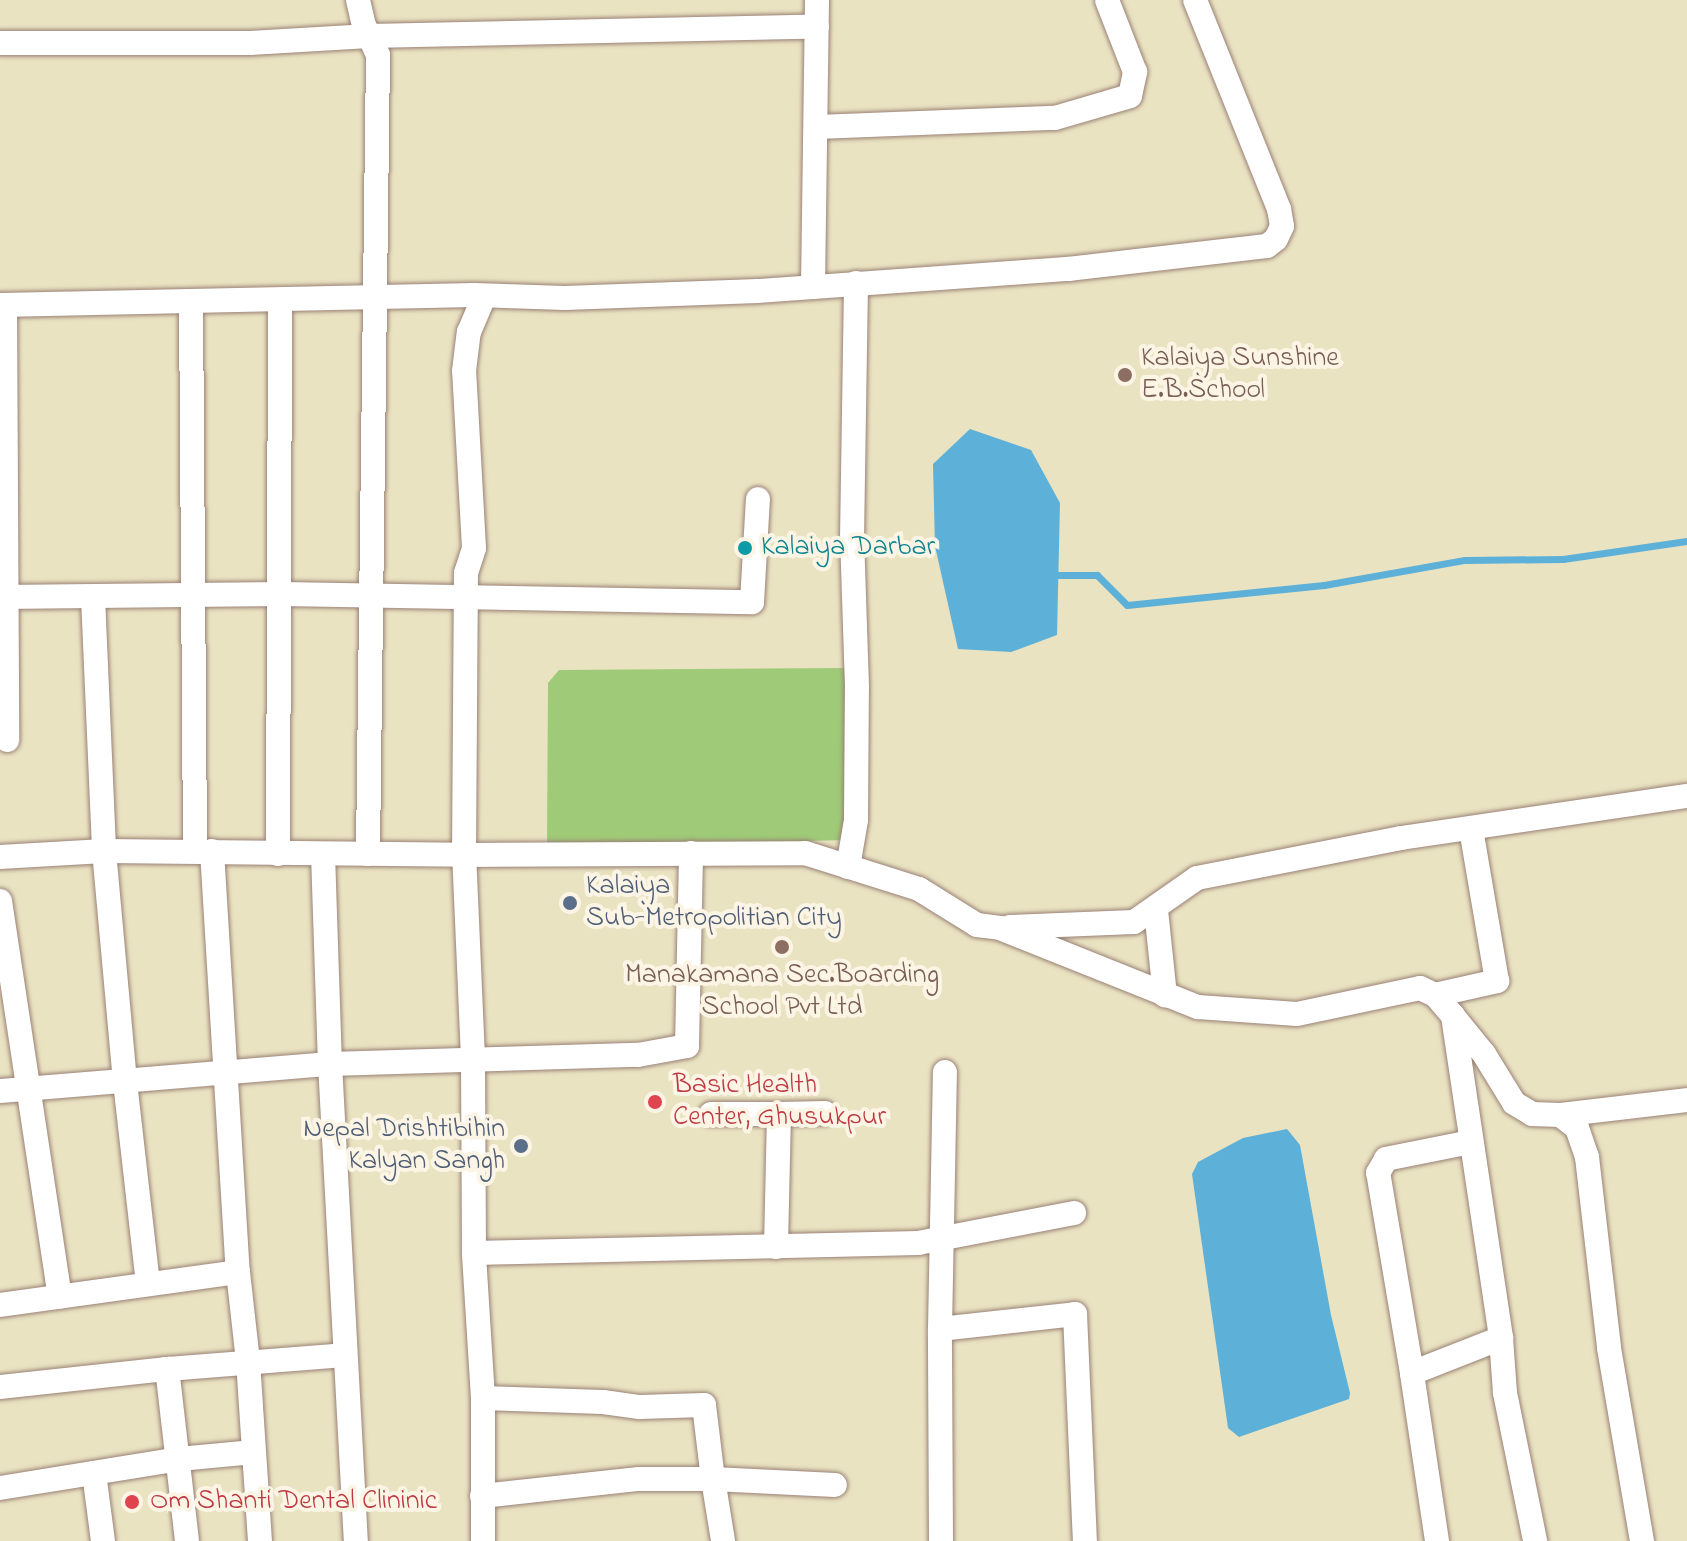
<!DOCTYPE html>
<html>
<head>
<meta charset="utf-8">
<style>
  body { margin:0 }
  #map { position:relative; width:1687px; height:1541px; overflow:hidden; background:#eae3c2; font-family:"Indie Flower",sans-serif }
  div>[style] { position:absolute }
  .green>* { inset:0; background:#9fca77 }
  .water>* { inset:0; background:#5db0d8 }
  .stream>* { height:7px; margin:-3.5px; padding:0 3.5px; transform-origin:3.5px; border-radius:3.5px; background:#5db0d8 }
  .roads { filter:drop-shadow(0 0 2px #9a8176) drop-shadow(0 0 2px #9a8176) }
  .street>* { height:24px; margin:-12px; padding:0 12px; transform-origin:12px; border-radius:12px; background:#fff }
  .dots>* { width:22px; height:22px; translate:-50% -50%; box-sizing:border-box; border:4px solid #fcf5e5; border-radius:50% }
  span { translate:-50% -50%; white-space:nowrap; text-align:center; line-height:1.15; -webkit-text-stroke:8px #fcf5e5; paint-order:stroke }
  .education-label { font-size:28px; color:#785e54 }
  .left { translate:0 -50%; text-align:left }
  .culture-label { font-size:28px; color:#0d838f }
  .service-label { font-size:28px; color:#4e5e75 }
  .right { translate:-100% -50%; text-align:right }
  .health-label { font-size:28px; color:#be3a42 }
</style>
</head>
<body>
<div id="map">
  <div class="green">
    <i style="clip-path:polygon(849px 668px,848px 840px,547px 847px,548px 683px,559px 670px)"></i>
  </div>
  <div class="water">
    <i style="clip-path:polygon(970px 429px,1031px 450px,1060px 503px,1057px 635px,1011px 652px,958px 649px,935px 546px,933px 464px)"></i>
    <i style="clip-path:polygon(1287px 1129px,1300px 1145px,1331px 1315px,1350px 1393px,1349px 1399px,1239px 1437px,1228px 1428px,1192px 1174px,1198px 1162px,1243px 1138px)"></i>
  </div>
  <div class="stream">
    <i style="left:1050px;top:575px;width:47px"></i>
    <i style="left:1097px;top:575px;width:42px;rotate:45deg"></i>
    <i style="left:1127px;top:605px;width:198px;rotate:-5.8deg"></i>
    <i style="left:1324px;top:585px;width:143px;rotate:-10.1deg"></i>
    <i style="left:1465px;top:560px;width:98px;rotate:-0.6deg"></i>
    <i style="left:1563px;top:559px;width:125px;rotate:-8.3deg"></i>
  </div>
  <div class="roads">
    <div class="street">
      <i style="left:358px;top:0;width:26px;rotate:77deg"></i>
      <i style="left:364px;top:25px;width:33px;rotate:65deg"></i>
      <i style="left:378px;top:55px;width:799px;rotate:90.72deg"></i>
      <i style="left:0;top:43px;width:250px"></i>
      <i style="left:250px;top:43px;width:119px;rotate:-3.4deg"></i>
      <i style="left:369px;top:36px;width:448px;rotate:-1.2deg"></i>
      <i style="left:817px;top:127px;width:238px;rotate:-2.2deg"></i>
      <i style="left:1055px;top:118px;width:78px;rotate:-16.3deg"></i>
      <i style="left:1130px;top:96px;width:25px;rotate:-78deg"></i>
      <i style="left:1135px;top:72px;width:77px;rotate:-111.3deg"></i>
      <i style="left:813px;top:287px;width:287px;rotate:-89.2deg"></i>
      <i style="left:191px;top:301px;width:550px;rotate:89.58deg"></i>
      <i style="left:0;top:305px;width:474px;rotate:-1.2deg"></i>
      <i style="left:474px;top:295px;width:91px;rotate:1.9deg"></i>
      <i style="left:565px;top:298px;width:193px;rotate:-2.1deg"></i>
      <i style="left:758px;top:291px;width:311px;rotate:-4.1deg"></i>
      <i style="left:1068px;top:269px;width:200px;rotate:-6.6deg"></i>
      <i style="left:1267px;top:246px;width:11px;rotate:-38deg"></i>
      <i style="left:1276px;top:239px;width:14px;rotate:-65deg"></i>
      <i style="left:1282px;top:226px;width:17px;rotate:-100deg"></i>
      <i style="left:1279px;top:209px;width:225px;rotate:-111.9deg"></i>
      <i style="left:5px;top:305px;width:435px;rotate:89.7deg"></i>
      <i style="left:0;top:597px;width:282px;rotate:-0.6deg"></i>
      <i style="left:282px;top:594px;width:470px;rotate:1deg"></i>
      <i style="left:752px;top:602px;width:103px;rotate:-86.7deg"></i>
      <i style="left:93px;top:597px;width:254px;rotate:87.5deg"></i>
      <i style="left:104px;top:851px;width:232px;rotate:84.8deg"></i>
      <i style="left:125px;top:1082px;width:202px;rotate:83.5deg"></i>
      <i style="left:212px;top:851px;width:422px;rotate:86.5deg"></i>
      <i style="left:238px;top:1272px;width:90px;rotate:83.6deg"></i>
      <i style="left:248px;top:1361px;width:180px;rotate:86.2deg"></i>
      <i style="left:278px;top:854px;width:553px;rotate:-89.79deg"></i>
      <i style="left:323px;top:854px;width:210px;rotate:88.1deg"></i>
      <i style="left:330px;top:1064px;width:478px;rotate:86.9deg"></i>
      <i style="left:0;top:857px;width:104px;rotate:-3.3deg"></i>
      <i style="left:104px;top:851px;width:360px;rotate:0.6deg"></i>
      <i style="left:464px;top:855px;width:341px;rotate:-0.3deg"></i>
      <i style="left:805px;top:853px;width:120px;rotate:17.5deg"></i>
      <i style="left:919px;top:889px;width:68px;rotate:31.8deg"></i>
      <i style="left:977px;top:925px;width:23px;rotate:7deg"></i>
      <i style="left:1000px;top:928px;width:213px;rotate:21.8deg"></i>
      <i style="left:1198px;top:1007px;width:99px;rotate:4deg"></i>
      <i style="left:1297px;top:1014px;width:126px;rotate:-11.9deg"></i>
      <i style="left:1420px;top:988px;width:17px;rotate:25deg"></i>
      <i style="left:1435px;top:995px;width:28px;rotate:49deg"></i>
      <i style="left:1453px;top:1016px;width:326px;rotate:81.5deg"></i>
      <i style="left:1501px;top:1338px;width:55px;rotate:85.8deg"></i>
      <i style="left:1505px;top:1393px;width:151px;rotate:78.5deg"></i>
      <i style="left:848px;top:867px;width:48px;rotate:-80.3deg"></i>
      <i style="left:856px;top:820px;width:133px;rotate:-89.6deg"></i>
      <i style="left:857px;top:687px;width:148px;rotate:-91.9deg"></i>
      <i style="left:852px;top:539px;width:256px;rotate:-89.1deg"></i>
      <i style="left:0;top:901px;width:400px;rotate:81.4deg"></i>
      <i style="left:1156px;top:910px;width:86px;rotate:84deg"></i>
      <i style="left:1010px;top:927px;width:124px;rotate:-2.3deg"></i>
      <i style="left:1134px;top:922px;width:77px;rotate:-34.9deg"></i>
      <i style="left:1197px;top:878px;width:208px;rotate:-11.1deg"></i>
      <i style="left:1401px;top:838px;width:289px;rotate:-8.4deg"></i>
      <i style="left:1435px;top:995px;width:64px;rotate:-12.7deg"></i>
      <i style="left:1497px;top:981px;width:154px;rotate:-99.7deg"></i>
      <i style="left:1453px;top:1016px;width:49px;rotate:50.8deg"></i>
      <i style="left:1484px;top:1054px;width:57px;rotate:58.5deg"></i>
      <i style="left:1514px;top:1103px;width:21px;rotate:31deg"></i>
      <i style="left:1532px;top:1114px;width:28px;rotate:2deg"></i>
      <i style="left:1560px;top:1115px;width:21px;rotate:37deg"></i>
      <i style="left:1577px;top:1128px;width:31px;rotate:71deg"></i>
      <i style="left:1587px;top:1157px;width:192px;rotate:83.4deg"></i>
      <i style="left:1609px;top:1348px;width:196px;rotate:80.3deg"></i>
      <i style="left:0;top:1091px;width:331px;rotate:-4.7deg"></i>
      <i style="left:330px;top:1064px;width:308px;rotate:-1.7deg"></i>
      <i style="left:638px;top:1055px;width:50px;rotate:-10.4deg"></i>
      <i style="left:687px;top:1046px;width:193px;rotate:-88.8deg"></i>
      <i style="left:711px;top:1114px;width:68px"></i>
      <i style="left:779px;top:1114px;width:133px;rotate:91.3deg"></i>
      <i style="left:779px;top:1114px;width:46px;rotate:-1.2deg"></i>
      <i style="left:1560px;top:1115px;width:128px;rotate:-6.7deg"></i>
      <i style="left:474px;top:1253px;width:444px;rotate:-1.3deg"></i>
      <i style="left:918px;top:1243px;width:159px;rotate:-10.9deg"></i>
      <i style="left:0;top:1305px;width:240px;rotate:-7.9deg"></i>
      <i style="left:940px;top:1329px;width:136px;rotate:-6.3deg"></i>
      <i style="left:1075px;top:1314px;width:227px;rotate:87.5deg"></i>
      <i style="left:1412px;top:1373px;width:203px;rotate:-99.6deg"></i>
      <i style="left:1378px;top:1173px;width:16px;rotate:-60deg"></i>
      <i style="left:1386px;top:1159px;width:87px;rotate:-11.3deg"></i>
      <i style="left:0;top:1387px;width:168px;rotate:-6.2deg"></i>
      <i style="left:483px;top:1398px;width:120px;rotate:1.9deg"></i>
      <i style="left:603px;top:1402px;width:37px;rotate:8deg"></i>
      <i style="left:640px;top:1407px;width:64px;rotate:-1.8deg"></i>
      <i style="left:704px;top:1405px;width:75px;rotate:83.1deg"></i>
      <i style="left:713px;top:1479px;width:122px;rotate:2.8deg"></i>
      <i style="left:94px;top:1473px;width:69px;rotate:82.5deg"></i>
      <i style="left:0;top:1488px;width:181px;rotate:-9.2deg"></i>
      <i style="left:179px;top:1459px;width:75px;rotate:-5.3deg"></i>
      <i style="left:482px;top:1496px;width:158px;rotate:-6.2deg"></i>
      <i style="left:639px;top:1479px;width:74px"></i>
      <i style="left:713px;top:1479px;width:63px;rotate:80.8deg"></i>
      <i style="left:187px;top:1541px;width:173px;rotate:-96.6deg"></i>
      <i style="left:167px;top:1369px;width:178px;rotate:-4.5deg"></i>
      <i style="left:483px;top:1541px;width:143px;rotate:-90deg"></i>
      <i style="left:483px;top:1398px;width:145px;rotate:-93.6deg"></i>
      <i style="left:474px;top:1253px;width:195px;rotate:-90.3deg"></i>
      <i style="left:473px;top:1058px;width:203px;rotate:-92.5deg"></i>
      <i style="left:464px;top:855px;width:282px;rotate:-89.6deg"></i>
      <i style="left:466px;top:573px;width:26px;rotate:-72deg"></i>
      <i style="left:474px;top:548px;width:177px;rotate:-93.2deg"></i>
      <i style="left:464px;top:371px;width:39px;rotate:-83deg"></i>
      <i style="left:469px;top:332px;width:39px;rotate:-67deg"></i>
      <i style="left:941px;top:1541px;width:212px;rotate:-90.3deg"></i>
      <i style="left:940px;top:1329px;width:257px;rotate:-88.9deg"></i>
      <i style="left:1437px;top:1541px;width:170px;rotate:-98.5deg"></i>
      <i style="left:1412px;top:1373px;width:96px;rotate:-21.5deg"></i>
    </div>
  </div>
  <div class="dots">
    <i style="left:1125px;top:375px;background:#8d6e63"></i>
    <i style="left:745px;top:548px;background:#0f9aa8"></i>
    <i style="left:570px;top:903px;background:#5c6f8a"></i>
    <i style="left:782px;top:947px;background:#8d6e63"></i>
    <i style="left:655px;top:1102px;background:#e0444e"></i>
    <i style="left:521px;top:1146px;background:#5c6f8a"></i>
    <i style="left:132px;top:1502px;background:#e0444e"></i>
  </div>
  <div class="education-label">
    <span class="left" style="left:1141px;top:375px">Kalaiya Sunshine<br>E.B.School</span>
    <span style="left:782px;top:992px">Manakamana Sec.Boarding<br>School Pvt Ltd</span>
  </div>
  <div class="culture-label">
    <span class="left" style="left:761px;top:548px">Kalaiya Darbar</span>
  </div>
  <div class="service-label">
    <span class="left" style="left:586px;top:903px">Kalaiya<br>Sub-Metropolitian City</span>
    <span class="right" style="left:505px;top:1146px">Nepal Drishtibihin<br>Kalyan Sangh</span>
  </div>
  <div class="health-label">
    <span class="left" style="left:673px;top:1102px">Basic Health<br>Center, Ghusukpur</span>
    <span class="left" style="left:150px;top:1502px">Om Shanti Dental Clininic</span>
  </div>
</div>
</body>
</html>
